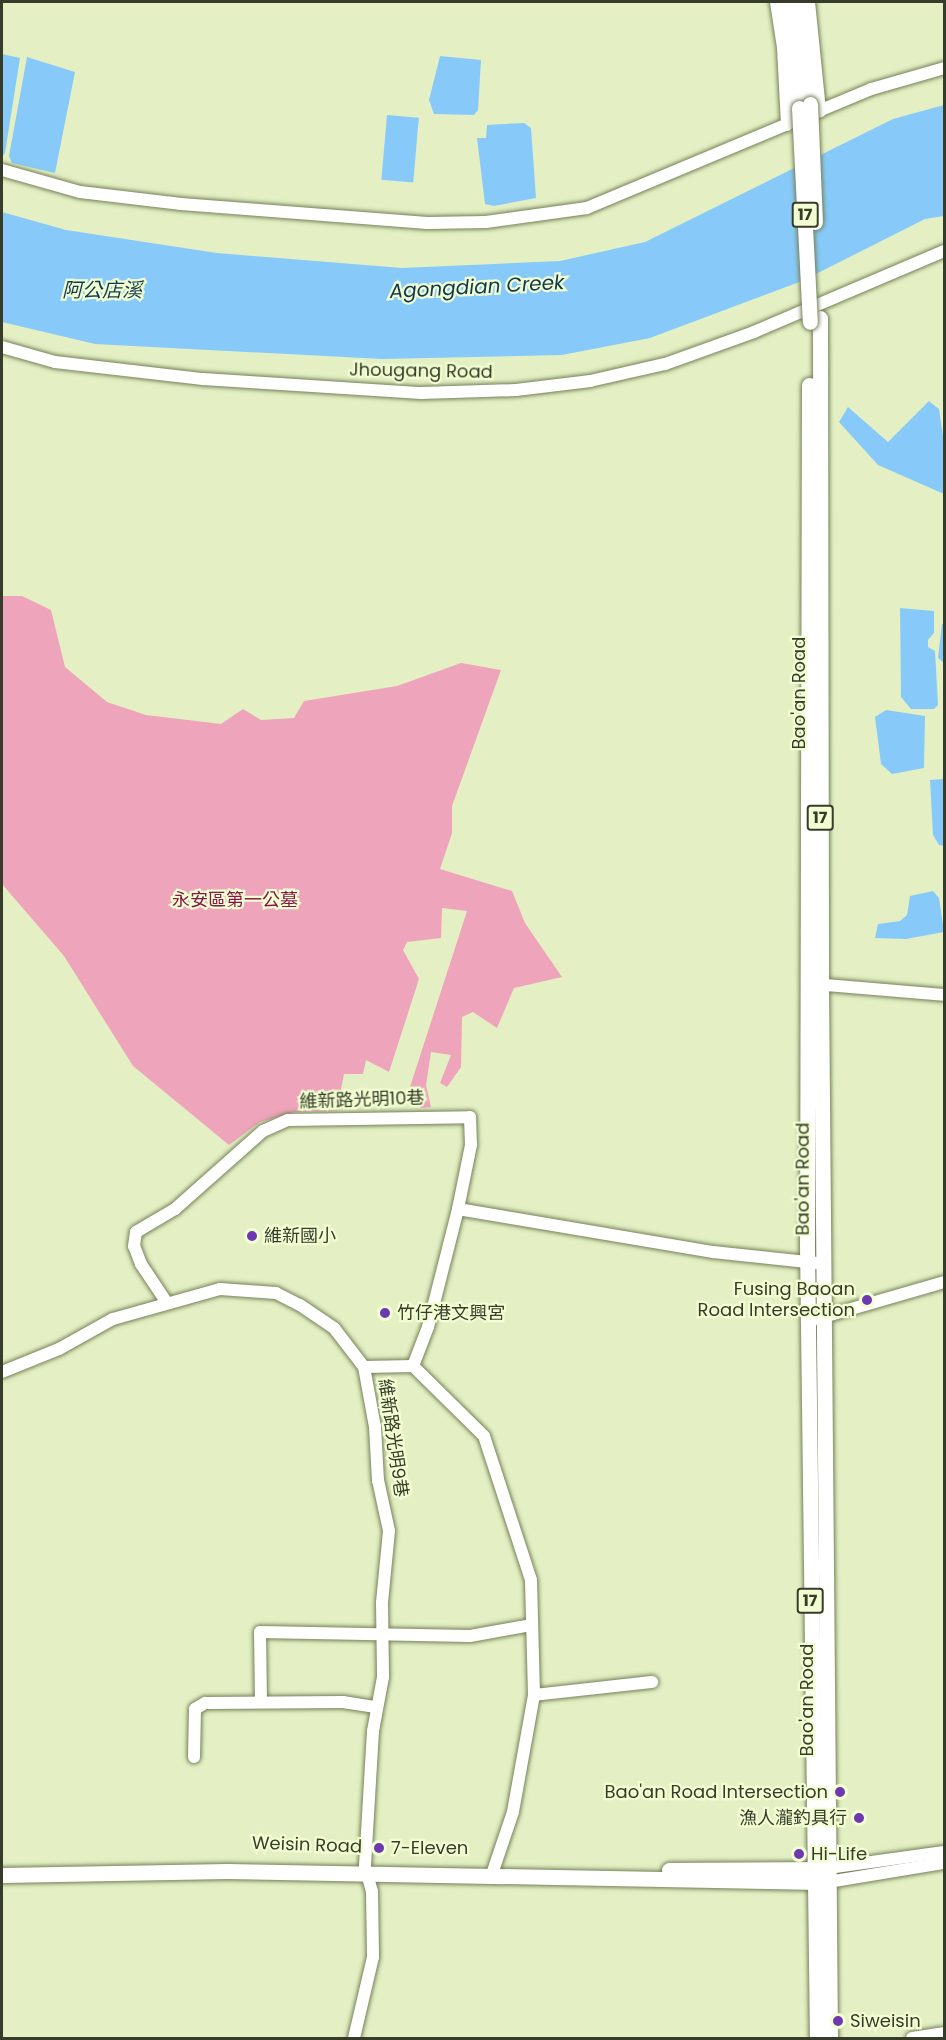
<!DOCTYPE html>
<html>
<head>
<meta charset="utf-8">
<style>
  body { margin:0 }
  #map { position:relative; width:946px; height:2040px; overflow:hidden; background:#e4f0c4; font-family:Poppins,"Noto Sans TC",sans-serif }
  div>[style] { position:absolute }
  .green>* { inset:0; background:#eea4ba }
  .water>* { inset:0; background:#87caf9; transform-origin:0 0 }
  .roads { filter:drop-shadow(0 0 2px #768158) drop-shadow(0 0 2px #768158) }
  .minor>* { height:12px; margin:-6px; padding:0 6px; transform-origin:6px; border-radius:6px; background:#fff }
  .major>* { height:15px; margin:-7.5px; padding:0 7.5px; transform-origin:7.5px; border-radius:7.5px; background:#fff }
  .bridges { filter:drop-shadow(0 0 2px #768158) drop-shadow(0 0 2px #768158) }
  .major-bridge>* { height:15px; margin:-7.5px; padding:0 7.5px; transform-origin:7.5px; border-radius:7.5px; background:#fff }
  .dots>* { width:16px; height:16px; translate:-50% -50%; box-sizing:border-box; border:3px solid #f1fed1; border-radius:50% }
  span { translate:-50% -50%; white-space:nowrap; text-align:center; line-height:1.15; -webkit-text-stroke:4.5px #f1fed1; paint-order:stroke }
  .shield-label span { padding:2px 4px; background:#f1fed1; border:2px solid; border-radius:4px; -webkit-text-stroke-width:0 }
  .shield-label { font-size:16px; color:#373b2a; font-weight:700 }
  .street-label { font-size:18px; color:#373b2a }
  .park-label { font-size:18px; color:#861849 }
  .poi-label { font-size:18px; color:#373b2a }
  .left { translate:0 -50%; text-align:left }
  .right { translate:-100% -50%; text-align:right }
  .water-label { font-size:20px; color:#123850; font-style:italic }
  .frame { position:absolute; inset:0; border:3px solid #373b2a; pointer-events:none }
</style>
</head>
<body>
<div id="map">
  <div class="green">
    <i style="clip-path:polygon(2px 596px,22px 596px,51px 610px,65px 667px,107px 702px,146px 715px,221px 724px,243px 709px,261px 720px,294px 718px,304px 701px,397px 686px,461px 663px,501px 670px,452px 806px,452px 833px,440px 869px,512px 891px,525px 923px,562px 977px,514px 988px,497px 1028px,473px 1012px,462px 1017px,461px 1067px,447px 1087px,440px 1083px,451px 1055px,431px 1052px,426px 1085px,431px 1107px,421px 1108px,409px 1090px,467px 911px,442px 908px,441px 938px,407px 942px,403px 950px,419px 979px,389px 1072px,366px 1060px,363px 1074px,344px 1074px,337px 1111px,295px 1112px,260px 1122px,229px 1145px,133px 1066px,64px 956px,2px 884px)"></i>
  </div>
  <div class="water">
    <i style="clip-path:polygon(2px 54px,20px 58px,5px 153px,2px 157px)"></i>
    <i style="clip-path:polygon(440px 56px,481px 60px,478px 110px,474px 115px,434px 114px,429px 100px)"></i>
    <i style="clip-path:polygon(27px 57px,75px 72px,55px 173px,12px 163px,9px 156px)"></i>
    <i style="clip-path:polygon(944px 105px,944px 216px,925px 219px,802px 281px,650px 338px,562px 355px,382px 359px,95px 344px,2px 322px,2px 212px,66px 230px,217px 253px,402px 268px,560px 261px,645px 242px,893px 119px)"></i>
    <i style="left:387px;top:115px;width:32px;height:65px;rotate:5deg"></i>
    <i style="clip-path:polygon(524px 123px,531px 128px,536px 198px,494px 206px,485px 204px,477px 138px,486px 138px,487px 125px)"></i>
    <i style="clip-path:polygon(929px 401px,939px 409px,944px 443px,944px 494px,878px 465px,839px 422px,848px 407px,888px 442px)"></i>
    <i style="clip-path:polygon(900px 608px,934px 611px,934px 633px,928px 640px,928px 647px,935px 651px,938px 705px,934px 709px,911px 709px,901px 697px)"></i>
    <i style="clip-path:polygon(942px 624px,944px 624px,944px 663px,938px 658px)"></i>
    <i style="clip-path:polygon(886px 710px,925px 716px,924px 768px,892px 774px,881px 764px,875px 717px)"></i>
    <i style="clip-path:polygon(944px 779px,944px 846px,939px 845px,933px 835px,930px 780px)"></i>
    <i style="clip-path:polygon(933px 891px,939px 898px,944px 932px,906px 939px,875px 938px,878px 924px,900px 921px,907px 915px,910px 896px)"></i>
  </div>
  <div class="roads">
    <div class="minor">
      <i style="left:776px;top:2px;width:47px;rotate:81.3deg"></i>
      <i style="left:783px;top:48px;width:77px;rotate:87deg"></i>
      <i style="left:809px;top:2px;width:110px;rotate:84.2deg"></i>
      <i style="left:2px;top:170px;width:81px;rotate:15.8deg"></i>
      <i style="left:80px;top:192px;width:102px;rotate:6.8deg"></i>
      <i style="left:181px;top:204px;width:247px;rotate:4.4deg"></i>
      <i style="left:427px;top:223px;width:59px;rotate:-1deg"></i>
      <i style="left:486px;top:222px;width:102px;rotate:-7.9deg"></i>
      <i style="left:587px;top:208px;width:308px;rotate:-22.7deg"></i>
      <i style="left:871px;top:89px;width:76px;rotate:-16deg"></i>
      <i style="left:2px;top:347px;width:55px;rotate:15.8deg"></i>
      <i style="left:55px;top:362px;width:149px;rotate:6.6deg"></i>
      <i style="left:203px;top:379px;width:219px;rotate:3.7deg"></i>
      <i style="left:422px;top:393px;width:94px;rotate:-1.8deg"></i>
      <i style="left:516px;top:390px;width:75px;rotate:-6.9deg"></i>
      <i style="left:590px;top:381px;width:77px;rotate:-12.8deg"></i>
      <i style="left:665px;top:364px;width:95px;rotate:-19.8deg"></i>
      <i style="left:754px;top:332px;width:207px;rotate:-23.1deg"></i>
      <i style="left:814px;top:984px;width:130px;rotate:4.8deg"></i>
      <i style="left:167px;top:1303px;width:47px;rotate:-123.7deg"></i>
      <i style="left:141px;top:1264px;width:19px;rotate:-111deg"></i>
      <i style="left:134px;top:1246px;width:14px;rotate:-82deg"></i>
      <i style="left:136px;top:1232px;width:45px;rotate:-30.5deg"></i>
      <i style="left:175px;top:1209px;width:118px;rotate:-41.6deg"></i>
      <i style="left:263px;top:1131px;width:27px;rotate:-24deg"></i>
      <i style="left:288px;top:1120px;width:182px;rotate:-0.9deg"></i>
      <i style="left:470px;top:1117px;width:28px;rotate:88deg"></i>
      <i style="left:471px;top:1145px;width:65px;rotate:101.5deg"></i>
      <i style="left:816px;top:1319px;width:133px;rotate:-16.1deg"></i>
      <i style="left:413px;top:1366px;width:100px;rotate:44.6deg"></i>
      <i style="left:484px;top:1436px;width:151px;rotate:71.9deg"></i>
      <i style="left:531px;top:1580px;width:115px;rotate:88.5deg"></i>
      <i style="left:534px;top:1695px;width:119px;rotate:100.2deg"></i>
      <i style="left:513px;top:1812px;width:69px;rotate:108.7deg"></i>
      <i style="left:364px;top:1367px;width:49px;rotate:-1.2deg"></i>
      <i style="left:413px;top:1366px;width:42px;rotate:-69deg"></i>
      <i style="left:428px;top:1327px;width:122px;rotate:-75.7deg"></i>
      <i style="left:458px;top:1209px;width:259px;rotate:9.6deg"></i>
      <i style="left:713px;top:1252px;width:104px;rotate:6.1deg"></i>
      <i style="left:2px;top:1372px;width:61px;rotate:-22deg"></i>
      <i style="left:59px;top:1349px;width:62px;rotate:-29.1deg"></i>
      <i style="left:113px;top:1319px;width:111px;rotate:-15.7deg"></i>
      <i style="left:220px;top:1289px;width:56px;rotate:4.1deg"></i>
      <i style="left:276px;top:1293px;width:27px;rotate:27deg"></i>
      <i style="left:300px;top:1305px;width:41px;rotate:34.1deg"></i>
      <i style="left:334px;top:1328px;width:49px;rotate:52.4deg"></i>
      <i style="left:364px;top:1367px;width:61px;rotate:79.6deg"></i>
      <i style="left:375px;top:1427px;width:53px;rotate:86.8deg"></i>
      <i style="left:378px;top:1480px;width:52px;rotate:77.8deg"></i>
      <i style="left:389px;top:1531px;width:72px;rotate:95.6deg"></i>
      <i style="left:382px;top:1603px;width:74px;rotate:89.2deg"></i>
      <i style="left:383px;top:1677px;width:55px;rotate:100.5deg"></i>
      <i style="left:373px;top:1731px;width:136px;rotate:93.4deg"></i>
      <i style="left:365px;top:1867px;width:25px;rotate:74deg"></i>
      <i style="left:372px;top:1891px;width:66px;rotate:89.1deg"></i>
      <i style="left:373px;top:1957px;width:83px;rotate:103.2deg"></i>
      <i style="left:534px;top:1695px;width:119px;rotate:-6.3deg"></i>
      <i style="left:261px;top:1702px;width:70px;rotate:-90.8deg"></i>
      <i style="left:260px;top:1632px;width:210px;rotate:1.1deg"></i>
      <i style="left:470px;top:1636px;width:63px;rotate:-10.1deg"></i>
      <i style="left:194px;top:1757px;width:48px;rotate:-88.8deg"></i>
      <i style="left:195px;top:1709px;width:12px;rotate:-31deg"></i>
      <i style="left:205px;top:1703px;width:138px;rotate:-0.4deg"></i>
      <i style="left:343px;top:1702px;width:33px;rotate:9deg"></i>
      <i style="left:828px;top:1868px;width:117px;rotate:-7.9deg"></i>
      <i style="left:828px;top:1882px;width:118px;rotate:-9.3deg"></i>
      <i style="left:912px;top:2038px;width:32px;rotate:-9deg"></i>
    </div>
    <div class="major">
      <i style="left:788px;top:2px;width:107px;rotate:84.1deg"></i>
      <i style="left:799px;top:2px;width:103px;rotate:83.8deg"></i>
      <i style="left:820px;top:318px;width:666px;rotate:89.91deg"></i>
      <i style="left:821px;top:984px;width:1054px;rotate:89.51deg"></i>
      <i style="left:809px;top:385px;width:860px;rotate:90.13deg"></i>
      <i style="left:807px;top:1245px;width:793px;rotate:89.28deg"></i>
      <i style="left:669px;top:1870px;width:153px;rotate:-0.4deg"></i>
      <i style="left:2px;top:1875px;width:225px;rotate:-1deg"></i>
      <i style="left:227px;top:1871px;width:593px;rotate:1.06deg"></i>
    </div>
  </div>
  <div class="bridges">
    <div class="major-bridge">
      <i style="left:810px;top:104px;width:118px;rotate:87.6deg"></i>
      <i style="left:799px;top:108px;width:214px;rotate:87.1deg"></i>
    </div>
  </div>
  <div class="dots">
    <i style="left:252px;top:1236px;background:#6e39b0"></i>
    <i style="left:867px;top:1300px;background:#6e39b0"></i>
    <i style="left:385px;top:1313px;background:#6e39b0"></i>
    <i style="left:840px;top:1792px;background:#6e39b0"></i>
    <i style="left:859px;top:1818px;background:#6e39b0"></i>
    <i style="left:379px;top:1848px;background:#6e39b0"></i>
    <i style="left:799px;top:1854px;background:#6e39b0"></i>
    <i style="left:838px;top:2021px;background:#6e39b0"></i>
  </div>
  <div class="shield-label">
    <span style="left:805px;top:215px">17</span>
    <span style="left:820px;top:818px">17</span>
    <span style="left:810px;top:1601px">17</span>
  </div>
  <div class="street-label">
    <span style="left:421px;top:371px;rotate:1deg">Jhougang Road</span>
    <span style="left:799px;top:693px;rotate:-90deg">Bao'an Road</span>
    <span style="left:362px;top:1100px;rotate:-2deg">維新路光明10巷</span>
    <span style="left:803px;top:1179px;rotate:-90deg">Bao'an Road</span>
    <span style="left:393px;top:1438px;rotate:82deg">維新路光明9巷</span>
    <span style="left:807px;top:1700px;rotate:-90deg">Bao'an Road</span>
    <span style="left:307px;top:1845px;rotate:2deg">Weisin Road</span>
  </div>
  <div class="park-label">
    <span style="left:235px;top:900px">永安區第一公墓</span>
  </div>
  <div class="poi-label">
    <span class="left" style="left:264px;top:1236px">維新國小</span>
    <span class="right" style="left:855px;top:1300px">Fusing Baoan<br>Road Intersection</span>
    <span class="left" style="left:397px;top:1313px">竹仔港文興宮</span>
    <span class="right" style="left:828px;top:1792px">Bao'an Road Intersection</span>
    <span class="right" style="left:847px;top:1818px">漁人瀧釣具行</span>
    <span class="left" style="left:391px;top:1848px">7-Eleven</span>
    <span class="left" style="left:811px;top:1854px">Hi-Life</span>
    <span class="left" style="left:850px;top:2021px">Siweisin</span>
  </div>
  <div class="water-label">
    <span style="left:477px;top:287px;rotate:-3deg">Agongdian Creek</span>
    <span style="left:102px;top:290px">阿公店溪</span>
  </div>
  <div class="frame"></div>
</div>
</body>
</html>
